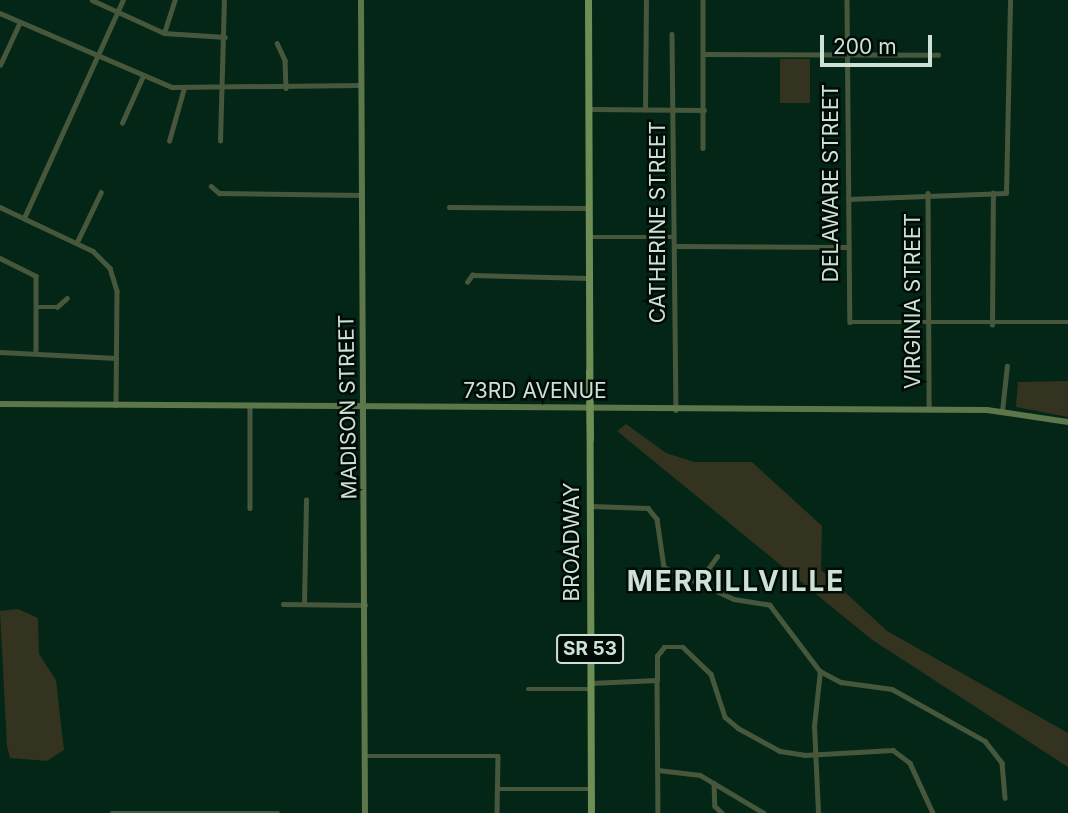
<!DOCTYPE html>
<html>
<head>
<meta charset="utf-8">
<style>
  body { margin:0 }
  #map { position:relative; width:1068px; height:813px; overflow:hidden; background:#032617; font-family:Inter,sans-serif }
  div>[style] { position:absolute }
  .green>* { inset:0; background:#34331f; transform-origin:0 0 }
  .street>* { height:4.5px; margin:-2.25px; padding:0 2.25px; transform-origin:2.25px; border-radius:2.25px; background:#47573c }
  .secondary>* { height:6px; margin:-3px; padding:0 3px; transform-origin:3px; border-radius:3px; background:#5d764b }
  .primary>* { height:7px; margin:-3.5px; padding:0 3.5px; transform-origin:3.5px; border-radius:3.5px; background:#6e8e56 }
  span { translate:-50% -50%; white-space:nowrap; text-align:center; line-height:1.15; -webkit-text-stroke:5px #020c06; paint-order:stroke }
  .shield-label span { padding:2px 5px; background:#020c06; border:2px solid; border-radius:5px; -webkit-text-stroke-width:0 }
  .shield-label { font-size:19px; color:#cee1d7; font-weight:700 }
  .street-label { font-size:21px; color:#cee1d7 }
  .district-label { font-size:28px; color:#cee1d7; font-weight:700; letter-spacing:2px }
  .scale { position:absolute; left:820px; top:35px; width:112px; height:32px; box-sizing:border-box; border:4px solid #cee1d7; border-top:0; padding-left:9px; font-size:21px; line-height:24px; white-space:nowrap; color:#cee1d7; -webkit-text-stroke:5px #020c06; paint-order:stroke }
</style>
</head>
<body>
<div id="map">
  <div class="green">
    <i style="left:780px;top:59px;width:30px;height:44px"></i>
    <i style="clip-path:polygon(1068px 381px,1068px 417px,1016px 407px,1018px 382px)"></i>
    <i style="clip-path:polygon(626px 424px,666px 453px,694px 462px,752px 462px,822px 526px,821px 570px,887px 631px,1068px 733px,1068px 767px,871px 639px,617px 431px)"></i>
    <i style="clip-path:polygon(18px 609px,38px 618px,39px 654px,56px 680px,64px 750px,47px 761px,10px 758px,7px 746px,0 611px)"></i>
  </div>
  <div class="street">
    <i style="left:92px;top:0;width:79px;rotate:24.6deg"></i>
    <i style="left:164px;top:33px;width:61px;rotate:3.8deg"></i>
    <i style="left:703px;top:0;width:148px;rotate:90deg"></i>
    <i style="left:847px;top:0;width:322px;rotate:89.5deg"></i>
    <i style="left:850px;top:322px;width:218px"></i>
    <i style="left:0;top:13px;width:187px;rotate:23.3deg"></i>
    <i style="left:172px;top:87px;width:189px;rotate:-0.6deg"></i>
    <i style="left:164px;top:33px;width:35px;rotate:-72deg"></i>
    <i style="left:672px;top:34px;width:376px;rotate:89.4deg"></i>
    <i style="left:277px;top:43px;width:19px;rotate:65deg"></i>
    <i style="left:285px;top:60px;width:28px;rotate:88deg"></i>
    <i style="left:704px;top:54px;width:234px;rotate:0.2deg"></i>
    <i style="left:0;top:65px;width:47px;rotate:-65.1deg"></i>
    <i style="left:589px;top:109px;width:115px;rotate:0.5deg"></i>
    <i style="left:645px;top:110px;width:110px;rotate:-89.5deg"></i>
    <i style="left:122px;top:123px;width:49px;rotate:-66deg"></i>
    <i style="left:169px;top:141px;width:55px;rotate:-74.2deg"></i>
    <i style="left:220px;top:141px;width:141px;rotate:-88.4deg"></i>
    <i style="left:211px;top:186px;width:11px;rotate:41deg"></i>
    <i style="left:219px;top:193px;width:143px;rotate:0.8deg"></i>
    <i style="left:928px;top:193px;width:216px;rotate:89.7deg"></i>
    <i style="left:848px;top:199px;width:158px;rotate:-2.2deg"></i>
    <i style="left:1006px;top:193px;width:193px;rotate:-88.8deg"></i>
    <i style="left:0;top:207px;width:103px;rotate:25.3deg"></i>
    <i style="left:93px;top:251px;width:24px;rotate:45deg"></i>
    <i style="left:110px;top:268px;width:24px;rotate:73deg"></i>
    <i style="left:117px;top:291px;width:114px;rotate:90.5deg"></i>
    <i style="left:449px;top:207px;width:139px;rotate:0.4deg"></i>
    <i style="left:24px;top:218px;width:239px;rotate:-65.6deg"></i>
    <i style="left:589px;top:237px;width:85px"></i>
    <i style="left:77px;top:242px;width:55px;rotate:-64.4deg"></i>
    <i style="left:674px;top:246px;width:174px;rotate:0.3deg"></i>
    <i style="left:0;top:258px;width:40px;rotate:26.6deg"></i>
    <i style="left:36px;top:276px;width:77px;rotate:90deg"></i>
    <i style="left:467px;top:282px;width:9px;rotate:-54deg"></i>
    <i style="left:472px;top:275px;width:116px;rotate:1.5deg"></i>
    <i style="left:37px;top:307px;width:20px"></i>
    <i style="left:57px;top:307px;width:13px;rotate:-42deg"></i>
    <i style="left:992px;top:325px;width:132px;rotate:-89.6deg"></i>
    <i style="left:0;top:352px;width:116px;rotate:3deg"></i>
    <i style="left:250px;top:407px;width:101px;rotate:90deg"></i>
    <i style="left:1002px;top:411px;width:45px;rotate:-83.7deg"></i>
    <i style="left:591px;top:506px;width:57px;rotate:2deg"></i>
    <i style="left:648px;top:508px;width:14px;rotate:51deg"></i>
    <i style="left:657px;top:519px;width:49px;rotate:81.7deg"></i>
    <i style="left:664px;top:567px;width:77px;rotate:24.6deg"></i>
    <i style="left:734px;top:599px;width:36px;rotate:9deg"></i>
    <i style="left:770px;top:605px;width:83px;rotate:52.9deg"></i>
    <i style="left:820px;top:671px;width:24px;rotate:28deg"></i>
    <i style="left:841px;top:682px;width:51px;rotate:7.8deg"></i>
    <i style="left:892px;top:689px;width:107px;rotate:29.2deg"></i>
    <i style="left:985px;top:741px;width:28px;rotate:52deg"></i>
    <i style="left:1002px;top:763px;width:35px;rotate:85deg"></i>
    <i style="left:700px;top:580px;width:29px;rotate:-54deg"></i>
    <i style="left:283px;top:604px;width:82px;rotate:0.7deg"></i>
    <i style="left:304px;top:604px;width:104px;rotate:-88.9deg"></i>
    <i style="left:657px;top:680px;width:133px;rotate:89.6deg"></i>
    <i style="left:591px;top:683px;width:66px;rotate:-2.6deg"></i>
    <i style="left:657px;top:680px;width:24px;rotate:-90deg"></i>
    <i style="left:657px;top:656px;width:11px;rotate:-52deg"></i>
    <i style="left:664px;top:647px;width:19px"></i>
    <i style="left:683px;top:647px;width:39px;rotate:44deg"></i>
    <i style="left:711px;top:674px;width:45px;rotate:72deg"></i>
    <i style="left:725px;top:717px;width:17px;rotate:40deg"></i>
    <i style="left:738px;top:728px;width:48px;rotate:28.7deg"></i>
    <i style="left:780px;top:751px;width:24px;rotate:9deg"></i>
    <i style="left:804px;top:755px;width:89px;rotate:-3.2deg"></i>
    <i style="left:893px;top:750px;width:21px;rotate:37deg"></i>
    <i style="left:910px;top:763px;width:55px;rotate:65.3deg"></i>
    <i style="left:528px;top:689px;width:62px"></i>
    <i style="left:367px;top:756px;width:131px"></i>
    <i style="left:498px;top:756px;width:57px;rotate:91deg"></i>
    <i style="left:658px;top:770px;width:42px;rotate:6.8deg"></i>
    <i style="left:700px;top:775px;width:74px;rotate:30.7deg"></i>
    <i style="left:714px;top:783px;width:23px;rotate:88deg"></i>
    <i style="left:715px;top:806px;width:10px;rotate:45deg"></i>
    <i style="left:497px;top:789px;width:94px"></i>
    <i style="left:112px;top:813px;width:166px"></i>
    <i style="left:818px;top:813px;width:87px;rotate:-92.6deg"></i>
    <i style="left:814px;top:726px;width:55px;rotate:-83.8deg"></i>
  </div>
  <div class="secondary">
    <i style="left:361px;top:0;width:813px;rotate:89.72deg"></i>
    <i style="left:0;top:404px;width:987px;rotate:0.35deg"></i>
    <i style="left:987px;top:410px;width:82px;rotate:8.4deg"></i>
  </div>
  <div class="primary">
    <i style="left:588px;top:0;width:813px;rotate:89.79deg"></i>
    <i style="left:589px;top:371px;width:68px;rotate:89.2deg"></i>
  </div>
  <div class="shield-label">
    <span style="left:590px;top:649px">SR 53</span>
  </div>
  <div class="street-label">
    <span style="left:831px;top:183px;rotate:-90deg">DELAWARE STREET</span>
    <span style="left:658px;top:222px;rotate:-90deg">CATHERINE STREET</span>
    <span style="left:913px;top:301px;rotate:-90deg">VIRGINIA STREET</span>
    <span style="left:535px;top:391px">73RD AVENUE</span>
    <span style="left:348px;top:407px;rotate:-91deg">MADISON STREET</span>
    <span style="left:572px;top:542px;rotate:-90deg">BROADWAY</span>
  </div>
  <div class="district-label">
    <span style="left:736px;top:581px">MERRILLVILLE</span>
  </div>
  <div class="scale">200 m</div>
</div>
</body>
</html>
